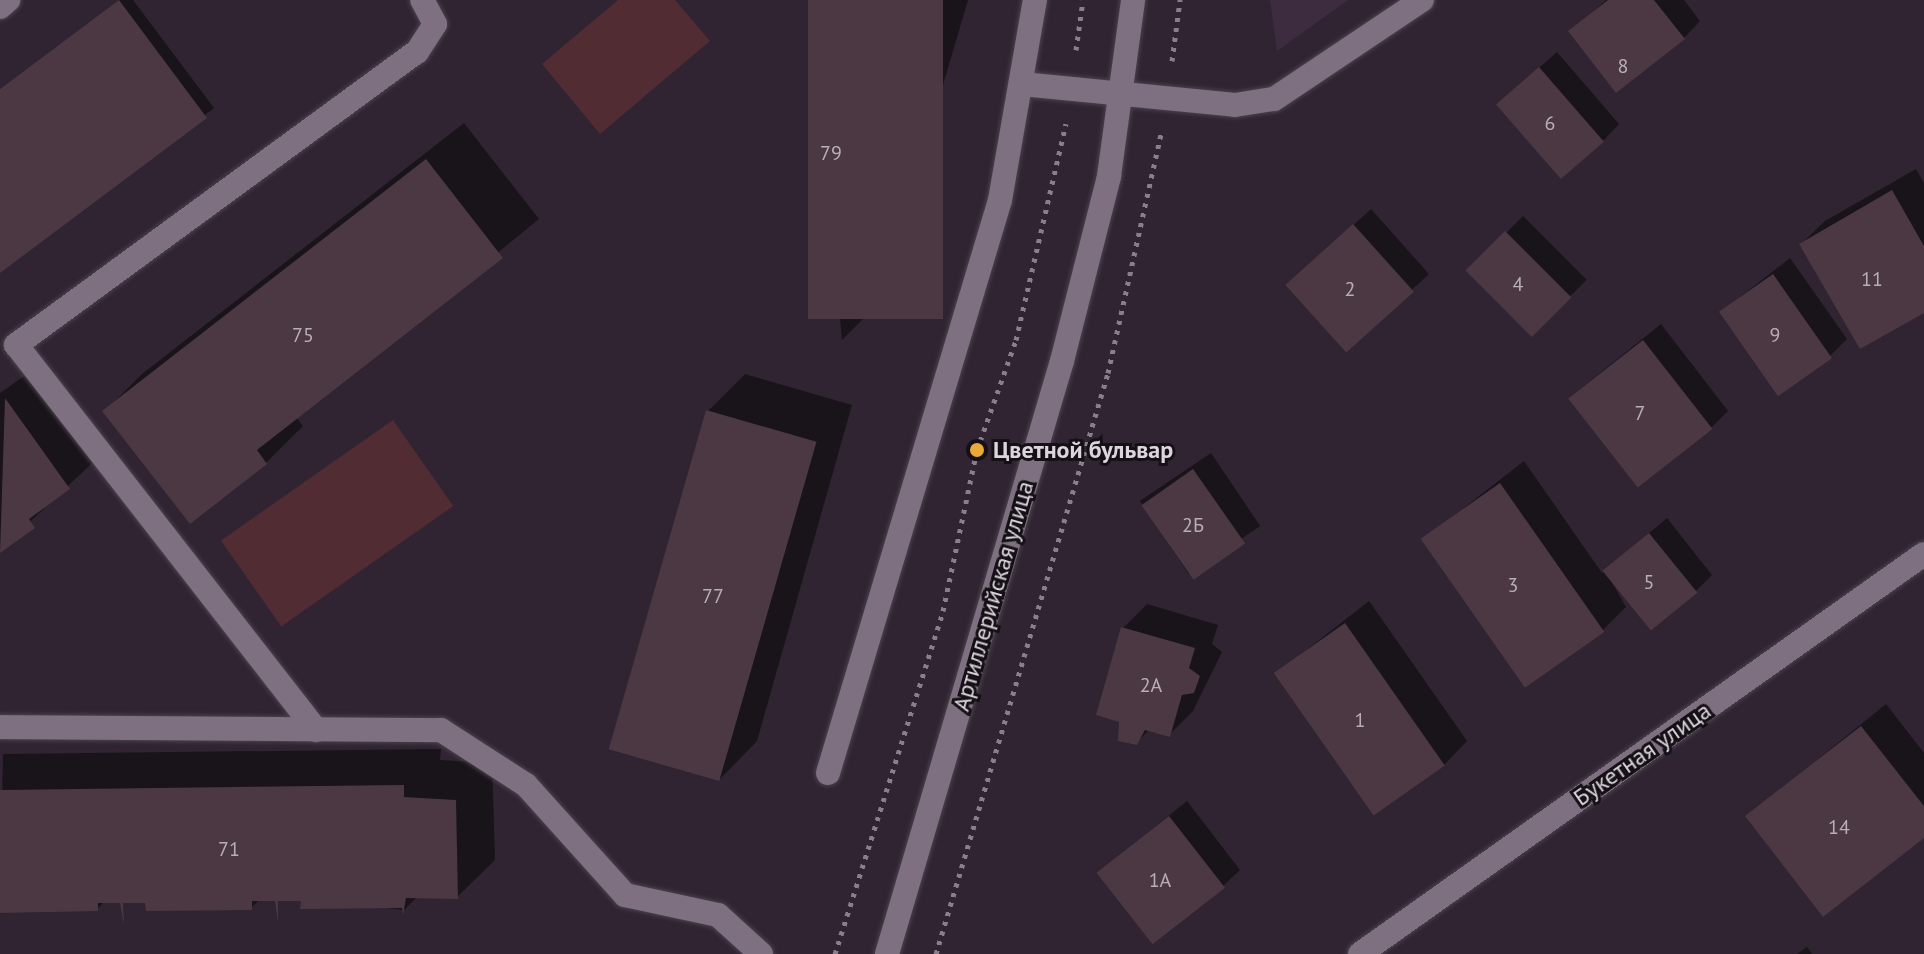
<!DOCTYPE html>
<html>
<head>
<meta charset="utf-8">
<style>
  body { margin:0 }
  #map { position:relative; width:1924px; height:954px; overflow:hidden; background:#302432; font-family:"PT Sans",sans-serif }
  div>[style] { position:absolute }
  .built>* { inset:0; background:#3d2c40 }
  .green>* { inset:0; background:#512c33; transform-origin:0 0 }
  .shadow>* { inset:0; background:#0007; transform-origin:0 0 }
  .building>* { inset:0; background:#4b3842; transform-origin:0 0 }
  .path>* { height:5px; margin-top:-2.5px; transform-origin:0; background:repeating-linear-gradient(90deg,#897f8b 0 4px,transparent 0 10px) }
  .roads { filter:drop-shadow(0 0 2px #4b414d) drop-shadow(0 0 2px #4b414d) }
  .minor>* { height:24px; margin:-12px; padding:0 12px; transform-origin:12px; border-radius:12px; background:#7e7081 }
  .dots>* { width:22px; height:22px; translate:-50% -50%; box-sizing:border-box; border:4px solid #151016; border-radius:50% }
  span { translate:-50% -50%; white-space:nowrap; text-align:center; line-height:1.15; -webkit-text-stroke:6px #151016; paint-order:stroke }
  .number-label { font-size:20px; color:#b8aeb7 }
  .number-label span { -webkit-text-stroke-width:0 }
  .poi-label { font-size:24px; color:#ddd5de; font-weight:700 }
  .left { translate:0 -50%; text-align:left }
  .street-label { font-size:24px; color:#ddd5de }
</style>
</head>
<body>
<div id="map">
  <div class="built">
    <i style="clip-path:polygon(1270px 0,1348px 0,1277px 51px)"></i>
  </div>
  <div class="green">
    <i style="clip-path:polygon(618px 0,675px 0,710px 41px,600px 134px,542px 64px)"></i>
    <i style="left:393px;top:420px;width:105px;height:210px;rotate:55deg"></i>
  </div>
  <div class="shadow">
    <i style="clip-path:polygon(120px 0,133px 0,214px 108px,0 270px,0 89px)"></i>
    <i style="clip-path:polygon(811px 0,968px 0,879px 303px,842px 340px)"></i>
    <i style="clip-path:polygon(1606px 0,1684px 0,1700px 21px,1684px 38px,1571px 32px)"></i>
    <i style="clip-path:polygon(1557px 52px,1619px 124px,1603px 141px,1516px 88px)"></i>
    <i style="clip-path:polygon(464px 123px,539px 219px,296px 417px,303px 426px,266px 463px,104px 412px,142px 374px)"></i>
    <i style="clip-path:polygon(1916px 169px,1924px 183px,1924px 310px,1801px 244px,1825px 221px)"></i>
    <i style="clip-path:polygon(1371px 209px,1429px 274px,1347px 349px,1305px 269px)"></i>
    <i style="left:1523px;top:216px;width:90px;height:77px;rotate:45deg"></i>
    <i style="clip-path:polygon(1790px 258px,1847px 339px,1830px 356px,1721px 312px)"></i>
    <i style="clip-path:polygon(1661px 324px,1728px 411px,1711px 428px,1570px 397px)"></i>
    <i style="clip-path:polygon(43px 363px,106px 450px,0 550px,0 393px)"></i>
    <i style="clip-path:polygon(745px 374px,852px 405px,757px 741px,720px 779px,708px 411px)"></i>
    <i style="left:1211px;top:453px;width:88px;height:86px;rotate:56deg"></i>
    <i style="clip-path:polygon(1524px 461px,1602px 573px,1667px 518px,1712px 575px,1696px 591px,1608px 575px,1626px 607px,1603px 630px,1424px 539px)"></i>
    <i style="clip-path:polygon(1369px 601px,1467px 741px,1444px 765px,1277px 673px)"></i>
    <i style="clip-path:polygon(1147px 604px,1218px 625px,1212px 644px,1222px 652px,1193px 711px,1169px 735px,1150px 729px,1136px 743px,1121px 721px,1098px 714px,1123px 628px)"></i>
    <i style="clip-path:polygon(1886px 704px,1924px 753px,1924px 836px,1748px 816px)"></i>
    <i style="clip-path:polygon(441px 749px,440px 760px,492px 763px,495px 860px,457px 897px,418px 896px,404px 910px,303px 899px,260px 899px,251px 908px,105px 901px,97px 909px,0 911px,3px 754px)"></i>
    <i style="clip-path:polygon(1187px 801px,1240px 870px,1223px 886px,1099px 872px)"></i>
    <i style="clip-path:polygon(1807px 947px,1812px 954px,1797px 954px)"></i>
  </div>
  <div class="building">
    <i style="clip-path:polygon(119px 0,207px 118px,0 273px,0 89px)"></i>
    <i style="left:808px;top:0;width:135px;height:319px"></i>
    <i style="clip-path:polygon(1608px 0,1654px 0,1685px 39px,1616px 93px,1568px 31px)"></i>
    <i style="left:1539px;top:67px;width:99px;height:57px;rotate:49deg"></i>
    <i style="clip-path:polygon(426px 159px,503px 258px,257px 450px,267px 464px,190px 524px,102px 411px)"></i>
    <i style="clip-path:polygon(1892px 190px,1924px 246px,1924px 313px,1860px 349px,1799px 244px)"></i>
    <i style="left:1353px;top:224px;width:91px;height:91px;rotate:48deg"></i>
    <i style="left:1505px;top:231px;width:94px;height:56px;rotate:45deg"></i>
    <i style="left:1773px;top:274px;width:103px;height:66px;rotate:55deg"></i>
    <i style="left:1643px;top:340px;width:113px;height:95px;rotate:52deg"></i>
    <i style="clip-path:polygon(5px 398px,70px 489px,29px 519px,35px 528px,0 553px)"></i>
    <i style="left:706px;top:410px;width:115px;height:353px;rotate:16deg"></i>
    <i style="left:1193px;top:469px;width:91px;height:63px;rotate:55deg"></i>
    <i style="left:1500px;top:483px;width:182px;height:97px;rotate:55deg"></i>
    <i style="left:1649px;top:533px;width:77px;height:60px;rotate:51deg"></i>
    <i style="left:1345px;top:623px;width:174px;height:87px;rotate:55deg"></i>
    <i style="clip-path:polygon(1121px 627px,1195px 648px,1189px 668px,1200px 676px,1194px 693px,1182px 695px,1170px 737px,1145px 730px,1137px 745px,1118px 741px,1119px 722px,1096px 715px)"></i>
    <i style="clip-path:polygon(1861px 726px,1924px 806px,1924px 838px,1823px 917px,1745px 816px)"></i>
    <i style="clip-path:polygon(404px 785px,404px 797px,456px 800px,458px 899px,406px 898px,403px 915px,402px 908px,300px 909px,301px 901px,278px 901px,278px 922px,275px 901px,252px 901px,252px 910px,146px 911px,145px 903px,123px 903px,124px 925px,120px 903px,98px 903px,98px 911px,0 913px,0 790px)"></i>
    <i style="left:1169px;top:816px;width:91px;height:92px;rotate:52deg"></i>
  </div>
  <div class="path">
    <i style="left:1076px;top:50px;width:50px;rotate:-82deg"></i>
    <i style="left:1172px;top:61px;width:62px;rotate:-82.5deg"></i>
    <i style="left:835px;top:954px;width:360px;rotate:-72.5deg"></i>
    <i style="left:943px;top:611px;width:165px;rotate:-78.1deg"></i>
    <i style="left:977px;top:450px;width:117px;rotate:-70.5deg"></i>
    <i style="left:1016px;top:340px;width:222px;rotate:-77deg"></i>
    <i style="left:936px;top:954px;width:606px;rotate:-73.51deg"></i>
    <i style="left:1108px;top:373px;width:245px;rotate:-77.5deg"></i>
  </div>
  <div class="roads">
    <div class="minor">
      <i style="left:0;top:7px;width:11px;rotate:-41deg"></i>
      <i style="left:1022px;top:84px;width:214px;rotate:5.6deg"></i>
      <i style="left:1235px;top:105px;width:39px;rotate:-9deg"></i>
      <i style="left:1274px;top:99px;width:178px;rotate:-33.8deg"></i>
      <i style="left:0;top:727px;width:441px;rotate:0.4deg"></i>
      <i style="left:441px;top:730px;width:101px;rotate:32.9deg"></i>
      <i style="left:526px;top:785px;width:148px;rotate:48deg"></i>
      <i style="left:625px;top:895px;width:95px;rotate:12.1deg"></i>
      <i style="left:718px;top:915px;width:58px;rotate:42.2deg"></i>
      <i style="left:316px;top:730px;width:488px;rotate:-127.9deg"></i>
      <i style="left:16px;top:345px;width:497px;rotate:-36.2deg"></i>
      <i style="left:417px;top:52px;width:33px;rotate:-57deg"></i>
      <i style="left:435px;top:24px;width:27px;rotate:-118deg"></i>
      <i style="left:828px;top:773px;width:598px;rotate:-73.29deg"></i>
      <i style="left:1000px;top:200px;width:203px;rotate:-80.1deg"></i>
      <i style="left:887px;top:954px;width:618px;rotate:-73.56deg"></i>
      <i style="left:1062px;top:361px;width:191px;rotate:-75.7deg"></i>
      <i style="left:1109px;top:176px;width:178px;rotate:-82.2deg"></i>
      <i style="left:1360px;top:954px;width:691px;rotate:-35.35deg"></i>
    </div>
  </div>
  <div class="dots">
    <i style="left:977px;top:450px;background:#eaaa39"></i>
  </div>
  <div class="number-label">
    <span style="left:1623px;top:66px">8</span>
    <span style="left:1550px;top:123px">6</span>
    <span style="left:831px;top:153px">79</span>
    <span style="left:1872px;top:279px">11</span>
    <span style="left:1518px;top:284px">4</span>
    <span style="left:1350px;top:289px">2</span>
    <span style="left:303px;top:335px">75</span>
    <span style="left:1775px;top:335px">9</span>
    <span style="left:1640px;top:413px">7</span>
    <span style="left:1193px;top:525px">2Б</span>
    <span style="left:1649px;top:582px">5</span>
    <span style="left:1513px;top:585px">3</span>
    <span style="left:713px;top:596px">77</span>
    <span style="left:1151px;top:685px">2А</span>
    <span style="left:1360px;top:720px">1</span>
    <span style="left:1839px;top:827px">14</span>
    <span style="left:229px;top:849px">71</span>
    <span style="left:1160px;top:880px">1А</span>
  </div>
  <div class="poi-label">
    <span class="left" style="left:993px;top:450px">Цветной бульвар</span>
  </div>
  <div class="street-label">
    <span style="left:993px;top:596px;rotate:-74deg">Артиллерийская улица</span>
    <span style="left:1642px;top:754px;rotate:-35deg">Букетная улица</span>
  </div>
</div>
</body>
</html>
